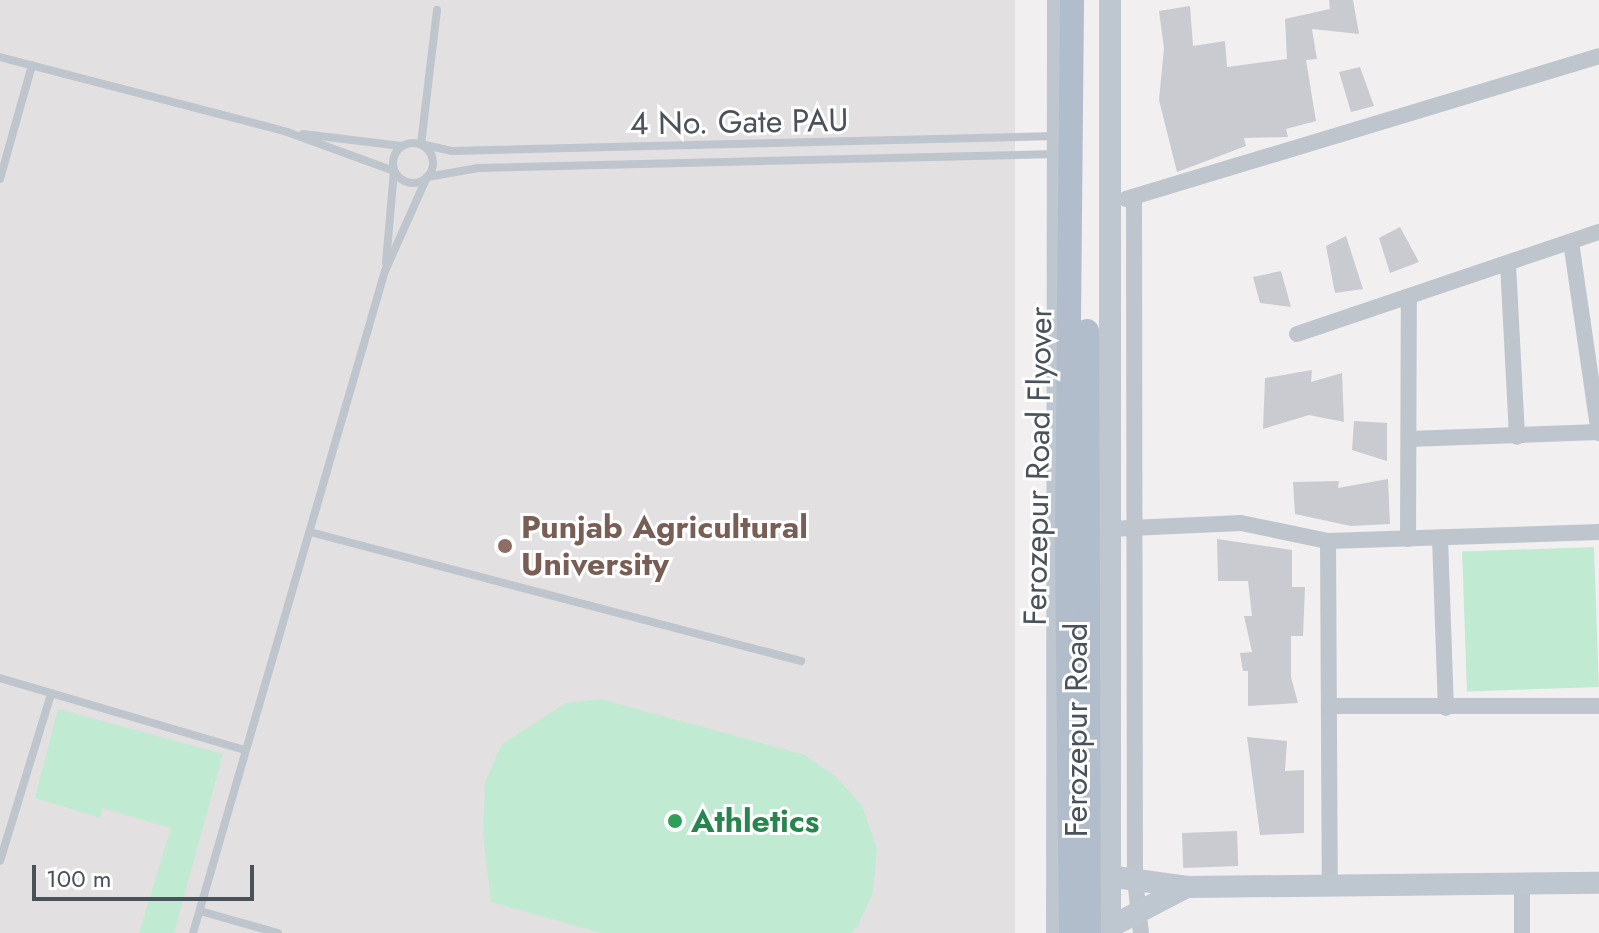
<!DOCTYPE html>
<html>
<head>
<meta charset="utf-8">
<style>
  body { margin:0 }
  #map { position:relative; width:1599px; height:933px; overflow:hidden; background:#f1efef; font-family:Jost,sans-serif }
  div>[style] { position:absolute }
  .education>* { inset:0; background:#e2e0e0; transform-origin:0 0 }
  .green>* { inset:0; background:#c1ead2; transform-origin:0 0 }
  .building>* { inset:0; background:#c9cbd1; transform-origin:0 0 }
  .lane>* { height:8px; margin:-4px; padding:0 4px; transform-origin:4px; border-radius:4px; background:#bec5cc }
  .lane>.ring { margin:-4px; padding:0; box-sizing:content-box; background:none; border:8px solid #bec5cc; border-radius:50% }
  .street>* { height:16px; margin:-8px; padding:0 8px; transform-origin:8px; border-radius:8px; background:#bec5cc }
  .secondary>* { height:22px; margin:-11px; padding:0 11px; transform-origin:11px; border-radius:11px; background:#bec6d0 }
  .primary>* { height:24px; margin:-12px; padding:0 12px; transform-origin:12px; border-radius:12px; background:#b1bdca }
  .dots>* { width:22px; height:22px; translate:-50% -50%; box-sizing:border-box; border:4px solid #fff; border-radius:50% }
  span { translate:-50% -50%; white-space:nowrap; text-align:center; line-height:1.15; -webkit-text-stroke:6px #fff; paint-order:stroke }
  .street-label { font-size:32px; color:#49515a }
  .education-label { font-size:32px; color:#785e54; font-weight:700 }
  .left { translate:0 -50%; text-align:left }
  .leisure-label { font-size:32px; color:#27864d; font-weight:700 }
  .scale { position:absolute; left:32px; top:865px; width:222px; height:36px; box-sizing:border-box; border:4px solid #49515a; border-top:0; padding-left:10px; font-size:24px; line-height:28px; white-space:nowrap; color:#49515a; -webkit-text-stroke:6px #fff; paint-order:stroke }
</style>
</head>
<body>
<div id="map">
  <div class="education">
    <i style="left:0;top:0;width:1015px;height:933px"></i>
  </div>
  <div class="green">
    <i style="left:1594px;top:547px;width:140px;height:132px;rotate:88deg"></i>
    <i style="clip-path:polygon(600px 699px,805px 755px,837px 778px,862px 806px,877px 848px,873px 892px,858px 926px,851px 933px,601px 933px,491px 902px,483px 835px,485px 783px,502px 744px,566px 703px)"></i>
    <i style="clip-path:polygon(58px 709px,223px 754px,174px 933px,139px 933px,171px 828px,102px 808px,101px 818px,35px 798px)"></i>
  </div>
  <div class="building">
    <i style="clip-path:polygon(1329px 0,1353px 0,1359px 34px,1312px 29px,1317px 59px,1306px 60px,1316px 121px,1286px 129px,1288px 137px,1244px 138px,1246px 146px,1177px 172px,1159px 100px,1164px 48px,1159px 11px,1190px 6px,1193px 46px,1225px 41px,1227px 67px,1287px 59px,1285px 19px,1330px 9px)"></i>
    <i style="clip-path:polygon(1360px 67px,1374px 106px,1351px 112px,1339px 72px)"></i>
    <i style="clip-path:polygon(1400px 227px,1419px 262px,1390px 273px,1379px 238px)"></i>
    <i style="clip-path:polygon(1346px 236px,1363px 289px,1335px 293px,1326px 246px)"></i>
    <i style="clip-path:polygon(1281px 271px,1291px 307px,1260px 303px,1253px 277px)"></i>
    <i style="clip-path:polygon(1312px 370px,1311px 382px,1342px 373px,1344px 422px,1309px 415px,1263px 429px,1265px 378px)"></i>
    <i style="clip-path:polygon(1354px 421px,1387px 423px,1387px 461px,1352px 450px)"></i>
    <i style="clip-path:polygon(1388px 479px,1390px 524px,1351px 526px,1295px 514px,1293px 482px,1339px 481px,1338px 488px)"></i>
    <i style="clip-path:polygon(1217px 539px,1292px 550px,1292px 587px,1305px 587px,1303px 636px,1291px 636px,1291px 677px,1298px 703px,1248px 706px,1248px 671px,1243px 671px,1240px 653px,1252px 652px,1244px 616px,1252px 616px,1248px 581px,1218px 581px)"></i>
    <i style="clip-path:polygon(1247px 737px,1287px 741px,1285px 771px,1304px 770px,1304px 833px,1260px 835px)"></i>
    <i style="left:1237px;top:831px;width:35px;height:55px;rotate:88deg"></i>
  </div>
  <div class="lane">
    <i style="left:437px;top:10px;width:135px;rotate:96.8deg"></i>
    <i style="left:421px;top:144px;width:32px;rotate:13deg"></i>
    <i style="left:452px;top:151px;width:606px;rotate:-1.42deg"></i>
    <i style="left:0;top:57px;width:297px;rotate:14.6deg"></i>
    <i style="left:287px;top:132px;width:114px;rotate:20deg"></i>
    <i style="left:394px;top:171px;width:92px;rotate:95deg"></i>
    <i style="left:303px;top:134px;width:99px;rotate:7deg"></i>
    <i class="ring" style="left:393px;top:143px;width:32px;height:32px"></i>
    <i style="left:0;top:179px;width:118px;rotate:-74.3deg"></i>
    <i style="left:310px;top:532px;width:508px;rotate:14.72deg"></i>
    <i style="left:0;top:678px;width:255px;rotate:16.4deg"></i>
    <i style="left:0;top:861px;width:175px;rotate:-73deg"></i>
    <i style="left:200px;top:911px;width:81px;rotate:15.8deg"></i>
    <i style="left:193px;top:933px;width:689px;rotate:-73.83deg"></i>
    <i style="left:385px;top:271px;width:103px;rotate:-65.9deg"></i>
    <i style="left:427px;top:177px;width:52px;rotate:-10deg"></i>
    <i style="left:478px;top:168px;width:579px;rotate:-1.39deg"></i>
  </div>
  <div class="street">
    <i style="left:1134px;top:197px;width:682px;rotate:89.92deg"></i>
    <i style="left:1135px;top:879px;width:54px;rotate:83.7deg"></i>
    <i style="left:1126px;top:199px;width:494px;rotate:-16.8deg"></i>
    <i style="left:1571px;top:242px;width:193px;rotate:81.7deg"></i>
    <i style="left:1508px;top:264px;width:173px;rotate:87deg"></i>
    <i style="left:1297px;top:334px;width:319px;rotate:-18.7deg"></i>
    <i style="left:1409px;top:439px;width:190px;rotate:-2.1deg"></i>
    <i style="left:1109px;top:529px;width:132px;rotate:-2.6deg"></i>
    <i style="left:1241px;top:523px;width:89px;rotate:11.7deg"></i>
    <i style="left:1328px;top:541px;width:271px;rotate:-1.9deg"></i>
    <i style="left:1440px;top:538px;width:170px;rotate:88deg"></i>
    <i style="left:1408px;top:539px;width:241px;rotate:-89.8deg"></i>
    <i style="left:1328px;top:541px;width:343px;rotate:89.7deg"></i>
    <i style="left:1330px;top:706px;width:269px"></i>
    <i style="left:1522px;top:933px;width:50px;rotate:-90deg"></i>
  </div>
  <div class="secondary">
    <i style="left:1110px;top:0;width:933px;rotate:90deg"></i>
    <i style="left:1108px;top:876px;width:80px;rotate:7.9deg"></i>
    <i style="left:1187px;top:887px;width:412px;rotate:-0.6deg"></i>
    <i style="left:1110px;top:927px;width:87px;rotate:-27.5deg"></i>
    <i style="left:1057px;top:933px;width:933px;rotate:-89.94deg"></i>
  </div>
  <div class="primary">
    <i style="left:1087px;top:331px;width:602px;rotate:89.81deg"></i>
    <i style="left:1071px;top:933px;width:401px;rotate:-90.6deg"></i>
    <i style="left:1067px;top:532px;width:532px;rotate:-89.46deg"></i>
  </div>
  <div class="dots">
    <i style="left:505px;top:546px;background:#8d6e63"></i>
    <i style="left:675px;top:821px;background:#2e9e5b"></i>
  </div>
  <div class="street-label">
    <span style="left:739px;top:122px;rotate:-1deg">4 No. Gate PAU</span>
    <span style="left:1038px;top:466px;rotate:-89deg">Ferozepur Road Flyover</span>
    <span style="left:1076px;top:730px;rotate:-90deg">Ferozepur Road</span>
  </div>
  <div class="education-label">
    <span class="left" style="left:521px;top:546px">Punjab Agricultural<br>University</span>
  </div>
  <div class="leisure-label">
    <span class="left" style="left:691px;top:821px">Athletics</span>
  </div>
  <div class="scale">100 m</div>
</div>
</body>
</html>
